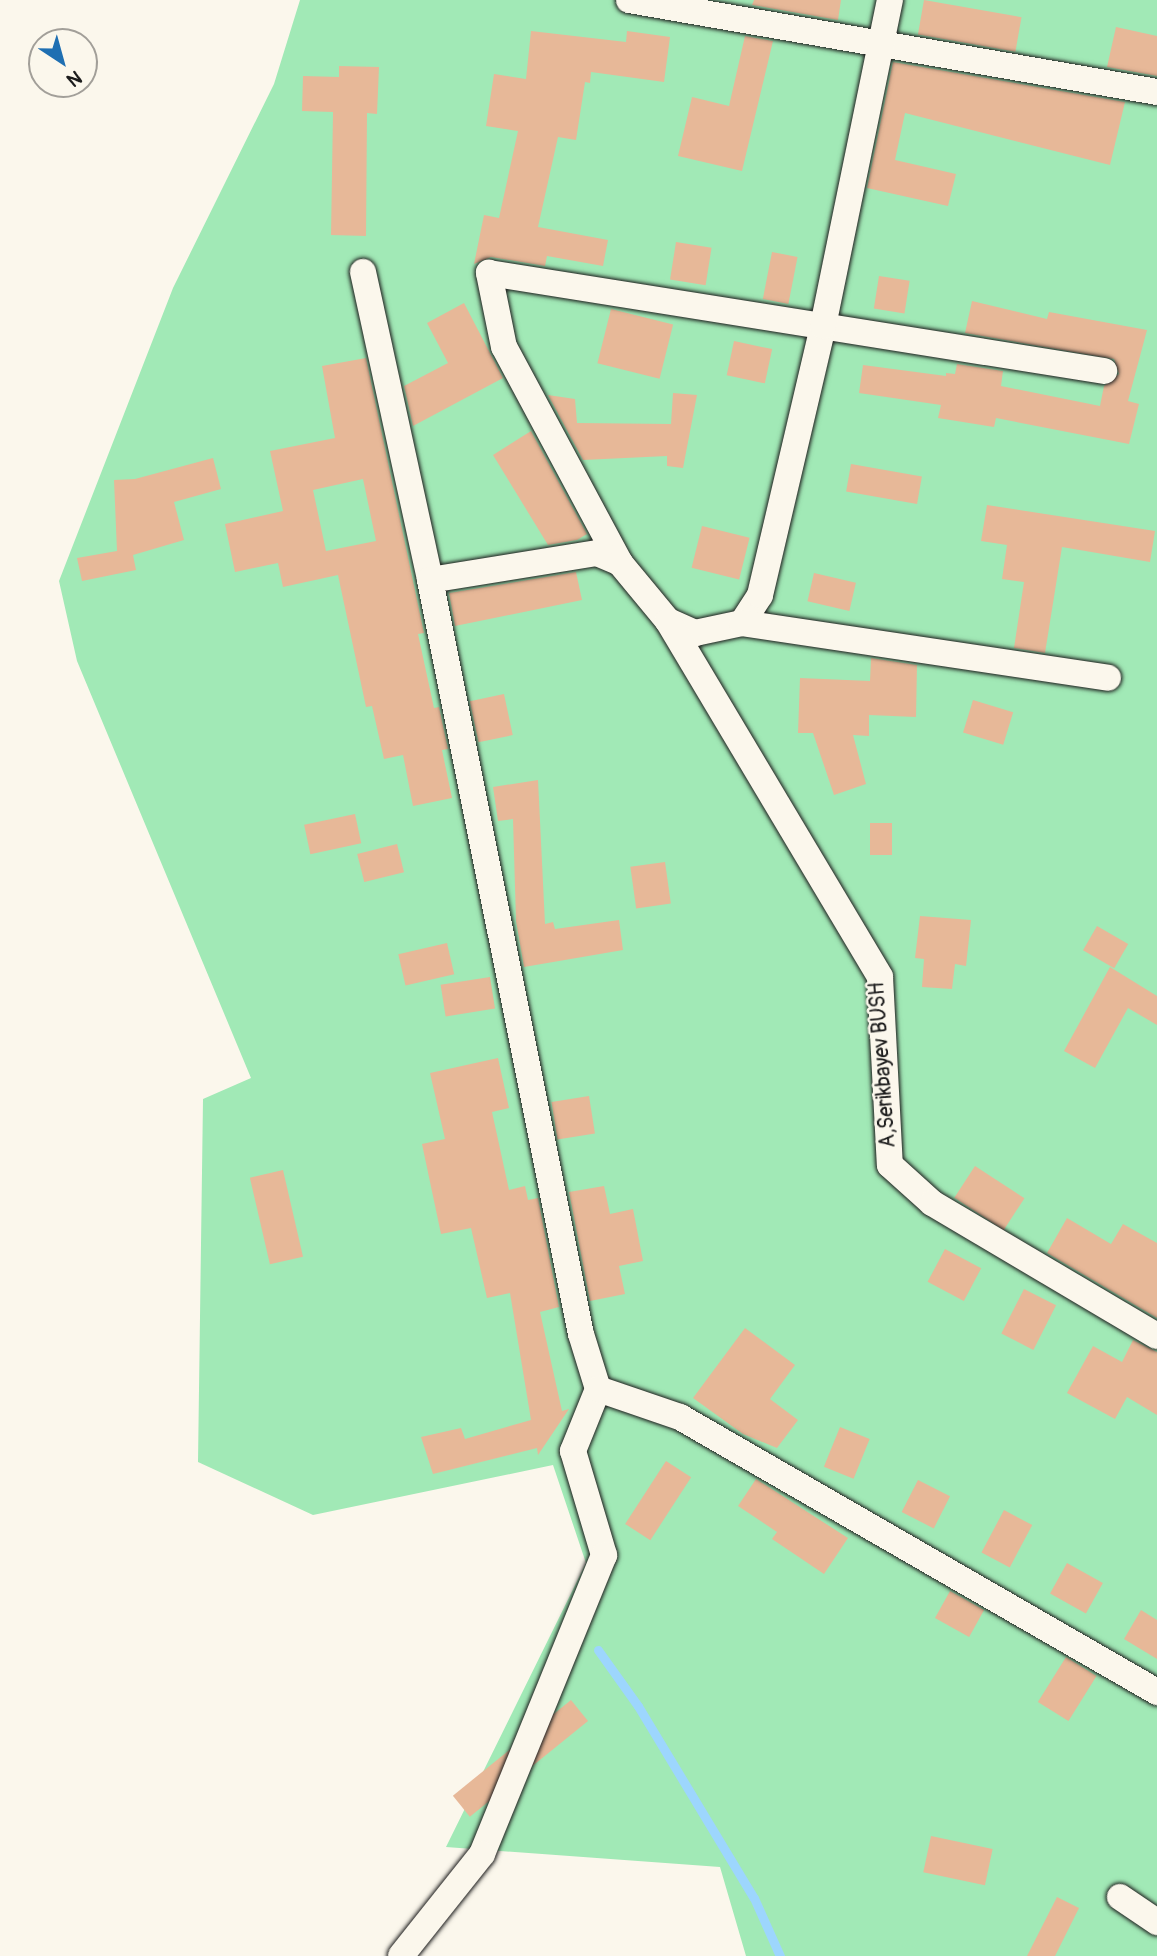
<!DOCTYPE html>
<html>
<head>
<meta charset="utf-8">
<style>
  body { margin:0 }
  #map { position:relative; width:1157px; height:1956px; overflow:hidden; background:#fbf7ec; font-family:Pangolin,sans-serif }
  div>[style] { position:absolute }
  .green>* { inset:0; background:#a1e9b6 }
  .stream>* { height:9px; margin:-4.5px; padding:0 4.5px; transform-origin:4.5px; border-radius:4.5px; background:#9dd6fd }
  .building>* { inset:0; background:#e7b898; transform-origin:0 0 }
  .roads { filter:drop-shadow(0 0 2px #1c1c1c) drop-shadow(0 0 2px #1c1c1c) }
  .minor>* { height:26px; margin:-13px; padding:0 13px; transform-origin:13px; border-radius:13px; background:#fbf7ec }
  span { translate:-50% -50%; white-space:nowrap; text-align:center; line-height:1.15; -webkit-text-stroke:5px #fbf7ec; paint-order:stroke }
  .street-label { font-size:21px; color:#1c1c1c }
  .north { position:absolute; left:28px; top:28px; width:70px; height:70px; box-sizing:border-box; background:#fbf7ec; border:2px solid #a29f99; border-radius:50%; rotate:144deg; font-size:19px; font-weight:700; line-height:28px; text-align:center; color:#1c1c1c }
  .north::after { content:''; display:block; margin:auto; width:24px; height:32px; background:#1f6fb2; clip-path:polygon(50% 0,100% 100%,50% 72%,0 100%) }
</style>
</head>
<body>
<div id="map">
  <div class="green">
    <i style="clip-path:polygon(300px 0,1157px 0,1157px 1956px,746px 1956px,720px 1867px,446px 1847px,586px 1563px,553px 1465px,313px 1515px,198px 1462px,203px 1099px,251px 1078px,77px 661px,59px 581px,173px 288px,274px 84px)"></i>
  </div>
  <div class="stream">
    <i style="left:598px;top:1650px;width:69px;rotate:54.5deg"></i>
    <i style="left:638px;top:1706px;width:224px;rotate:58.9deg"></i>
    <i style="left:754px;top:1898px;width:64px;rotate:65.9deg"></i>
  </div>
  <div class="building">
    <i style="clip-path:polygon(754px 0,841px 0,838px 20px,752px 5px)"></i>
    <i style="left:924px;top:0;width:99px;height:35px;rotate:10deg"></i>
    <i style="clip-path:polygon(1116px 27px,1157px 36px,1157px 76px,1107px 67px)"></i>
    <i style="clip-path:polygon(531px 31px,626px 42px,627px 31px,670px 37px,664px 82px,591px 72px,590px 83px,585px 82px,576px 140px,558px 137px,538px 227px,608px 240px,603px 266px,547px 256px,545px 266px,491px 257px,474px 264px,484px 215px,499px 218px,518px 131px,486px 126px,494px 74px,526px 79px)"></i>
    <i style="clip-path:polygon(745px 36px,773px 41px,742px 171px,678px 156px,692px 97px,729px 106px)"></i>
    <i style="clip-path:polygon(893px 62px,1125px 102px,1110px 165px,905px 113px,895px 160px,956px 174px,948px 206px,867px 188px)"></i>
    <i style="clip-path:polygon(339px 66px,379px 67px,377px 114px,367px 113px,366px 236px,331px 235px,333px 112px,302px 111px,303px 76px,339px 77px)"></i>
    <i style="left:676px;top:242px;width:36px;height:38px;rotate:9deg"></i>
    <i style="left:772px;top:252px;width:26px;height:48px;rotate:11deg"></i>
    <i style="left:879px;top:276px;width:31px;height:33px;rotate:9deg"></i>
    <i style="clip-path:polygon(972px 301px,1047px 319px,1049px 312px,1147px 330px,1128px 401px,1139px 404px,1129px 444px,996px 418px,994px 427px,938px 418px,941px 405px,859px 393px,863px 365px,946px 376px,946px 373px,955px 374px,957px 364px,1003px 371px,1001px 386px,1100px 406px,1104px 386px,1119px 374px,1114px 359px,965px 333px)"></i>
    <i style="clip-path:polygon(464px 303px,503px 378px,413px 426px,404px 386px,448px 363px,427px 323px)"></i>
    <i style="left:611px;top:309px;width:64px;height:56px;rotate:14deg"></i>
    <i style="left:734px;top:341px;width:39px;height:35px;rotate:12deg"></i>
    <i style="clip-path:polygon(evenodd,366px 358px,424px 633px,418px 634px,434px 708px,439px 707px,448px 749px,442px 750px,452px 798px,413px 806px,403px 755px,384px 759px,372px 706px,366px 707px,338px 575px,283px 587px,278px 563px,235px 572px,225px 524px,283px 511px,270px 451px,335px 438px,322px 366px,366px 358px,363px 479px,376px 541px,326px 551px,313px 490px,363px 479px)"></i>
    <i style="clip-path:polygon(673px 393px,697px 395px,683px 468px,667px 466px,667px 456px,583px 460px,548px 395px,575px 399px,577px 423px,671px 424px)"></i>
    <i style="clip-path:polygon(531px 431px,587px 534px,577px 540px,548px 545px,493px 455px)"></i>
    <i style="clip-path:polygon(213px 458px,221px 489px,174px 502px,184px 540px,133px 555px,136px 570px,82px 581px,77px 558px,117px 551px,114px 480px,135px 479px)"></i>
    <i style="left:851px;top:464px;width:72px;height:28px;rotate:10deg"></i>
    <i style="clip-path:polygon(987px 505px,1155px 531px,1150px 562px,1062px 547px,1045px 653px,1014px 648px,1024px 582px,1002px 579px,1007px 545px,981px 541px)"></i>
    <i style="left:702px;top:526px;width:49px;height:43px;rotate:14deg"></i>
    <i style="clip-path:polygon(576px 572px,582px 600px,455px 626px,449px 593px)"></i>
    <i style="left:814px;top:573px;width:43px;height:29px;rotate:13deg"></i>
    <i style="clip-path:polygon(871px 658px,917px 665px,916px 717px,869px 715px,869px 736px,853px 735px,866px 784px,834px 795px,813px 733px,798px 733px,800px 678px,870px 681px)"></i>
    <i style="left:504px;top:694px;width:42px;height:35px;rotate:78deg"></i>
    <i style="left:973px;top:700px;width:42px;height:34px;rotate:17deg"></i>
    <i style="clip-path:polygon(538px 780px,545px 924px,553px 922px,555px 929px,619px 920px,623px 950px,524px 967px,516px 921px,513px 819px,498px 821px,493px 787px)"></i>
    <i style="left:355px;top:814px;width:30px;height:52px;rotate:78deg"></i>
    <i style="left:892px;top:823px;width:32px;height:22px;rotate:90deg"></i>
    <i style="left:397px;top:844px;width:29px;height:41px;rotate:76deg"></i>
    <i style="left:665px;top:862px;width:42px;height:35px;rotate:82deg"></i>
    <i style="clip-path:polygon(920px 916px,971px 920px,966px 966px,955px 964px,952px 989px,922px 987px,924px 959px,915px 958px)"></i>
    <i style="left:1097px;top:926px;width:36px;height:28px;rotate:30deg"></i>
    <i style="left:447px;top:943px;width:32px;height:50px;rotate:77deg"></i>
    <i style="clip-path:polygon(1110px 967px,1157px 996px,1157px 1025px,1128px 1008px,1095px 1068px,1064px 1051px)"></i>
    <i style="left:490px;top:977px;width:32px;height:50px;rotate:81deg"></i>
    <i style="clip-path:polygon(498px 1058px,509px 1108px,492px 1112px,509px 1190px,525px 1186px,528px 1200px,538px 1198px,559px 1307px,540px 1312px,562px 1411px,569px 1409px,538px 1455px,537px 1448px,433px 1474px,421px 1437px,461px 1428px,465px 1439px,531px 1420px,510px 1293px,487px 1298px,471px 1228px,441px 1234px,422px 1144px,445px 1139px,430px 1073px)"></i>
    <i style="left:589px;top:1096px;width:38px;height:38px;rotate:81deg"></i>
    <i style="left:975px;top:1166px;width:59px;height:38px;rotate:33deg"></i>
    <i style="left:283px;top:1170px;width:89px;height:34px;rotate:77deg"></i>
    <i style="clip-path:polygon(604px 1186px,610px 1214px,633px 1209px,643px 1261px,619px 1266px,625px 1294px,590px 1301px,569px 1192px)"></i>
    <i style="clip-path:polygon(1067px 1218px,1111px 1244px,1123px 1224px,1157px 1243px,1157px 1318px,1047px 1253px)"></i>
    <i style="left:945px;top:1249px;width:41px;height:37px;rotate:28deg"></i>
    <i style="left:1024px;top:1289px;width:36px;height:50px;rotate:27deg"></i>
    <i style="clip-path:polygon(745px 1328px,795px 1365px,770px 1399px,798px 1420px,777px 1448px,743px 1434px,693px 1398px)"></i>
    <i style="clip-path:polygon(1133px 1340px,1157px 1352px,1157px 1415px,1127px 1397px,1115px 1419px,1067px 1393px,1093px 1346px,1122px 1362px)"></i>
    <i style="left:840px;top:1427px;width:32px;height:43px;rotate:22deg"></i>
    <i style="left:666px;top:1461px;width:30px;height:75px;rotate:33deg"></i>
    <i style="clip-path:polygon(756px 1479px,848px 1538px,824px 1574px,772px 1539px,777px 1532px,738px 1506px)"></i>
    <i style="left:918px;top:1480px;width:36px;height:36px;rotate:27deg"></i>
    <i style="left:1004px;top:1510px;width:32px;height:48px;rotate:28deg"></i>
    <i style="left:1067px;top:1563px;width:41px;height:35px;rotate:29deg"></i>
    <i style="left:950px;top:1591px;width:39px;height:31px;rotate:29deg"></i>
    <i style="clip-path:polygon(1141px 1610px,1157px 1620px,1157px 1659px,1124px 1639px)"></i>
    <i style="left:1066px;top:1657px;width:36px;height:53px;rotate:32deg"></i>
    <i style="left:571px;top:1700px;width:27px;height:152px;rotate:51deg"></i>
    <i style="left:931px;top:1836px;width:63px;height:37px;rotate:12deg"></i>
    <i style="clip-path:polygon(1057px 1897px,1079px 1908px,1055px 1956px,1027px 1956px)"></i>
  </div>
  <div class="roads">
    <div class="minor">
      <i style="left:629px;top:0;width:536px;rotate:9.88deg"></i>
      <i style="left:363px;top:272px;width:315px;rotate:77.7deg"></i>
      <i style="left:430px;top:580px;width:769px;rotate:78.68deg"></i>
      <i style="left:581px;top:1334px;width:58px;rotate:72.8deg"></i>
      <i style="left:598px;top:1389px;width:67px;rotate:112deg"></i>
      <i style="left:573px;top:1451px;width:109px;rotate:73.4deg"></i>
      <i style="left:604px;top:1555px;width:323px;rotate:112.2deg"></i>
      <i style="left:482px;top:1854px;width:130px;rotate:128.5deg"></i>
      <i style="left:620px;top:563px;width:245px;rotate:-118.2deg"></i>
      <i style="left:504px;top:347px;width:76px;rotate:-101.5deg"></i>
      <i style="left:489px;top:273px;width:623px;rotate:9.05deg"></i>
      <i style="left:430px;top:580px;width:169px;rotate:-9.2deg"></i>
      <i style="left:597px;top:553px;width:25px;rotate:23deg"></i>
      <i style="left:620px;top:563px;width:75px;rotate:50.4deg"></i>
      <i style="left:668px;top:621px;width:30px;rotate:24deg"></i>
      <i style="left:695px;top:633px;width:48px;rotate:-12deg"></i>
      <i style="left:742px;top:623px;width:33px;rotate:-57deg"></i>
      <i style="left:760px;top:595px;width:276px;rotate:-76.8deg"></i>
      <i style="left:823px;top:326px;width:333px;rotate:-78.4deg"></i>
      <i style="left:668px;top:621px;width:414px;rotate:59.2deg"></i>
      <i style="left:880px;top:977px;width:188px;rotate:87deg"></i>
      <i style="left:890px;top:1165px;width:57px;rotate:42.1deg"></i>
      <i style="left:932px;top:1203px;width:261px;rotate:30.6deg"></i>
      <i style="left:742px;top:623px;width:370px;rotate:8.5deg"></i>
      <i style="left:598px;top:1389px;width:87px;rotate:18.9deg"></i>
      <i style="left:680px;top:1417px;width:551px;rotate:29.96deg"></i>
      <i style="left:1120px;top:1897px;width:45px;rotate:34deg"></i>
    </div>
  </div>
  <div class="street-label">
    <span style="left:883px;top:1065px;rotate:-94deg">A,Serikbayev BUSH</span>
  </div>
  <div class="north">N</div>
</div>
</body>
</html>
